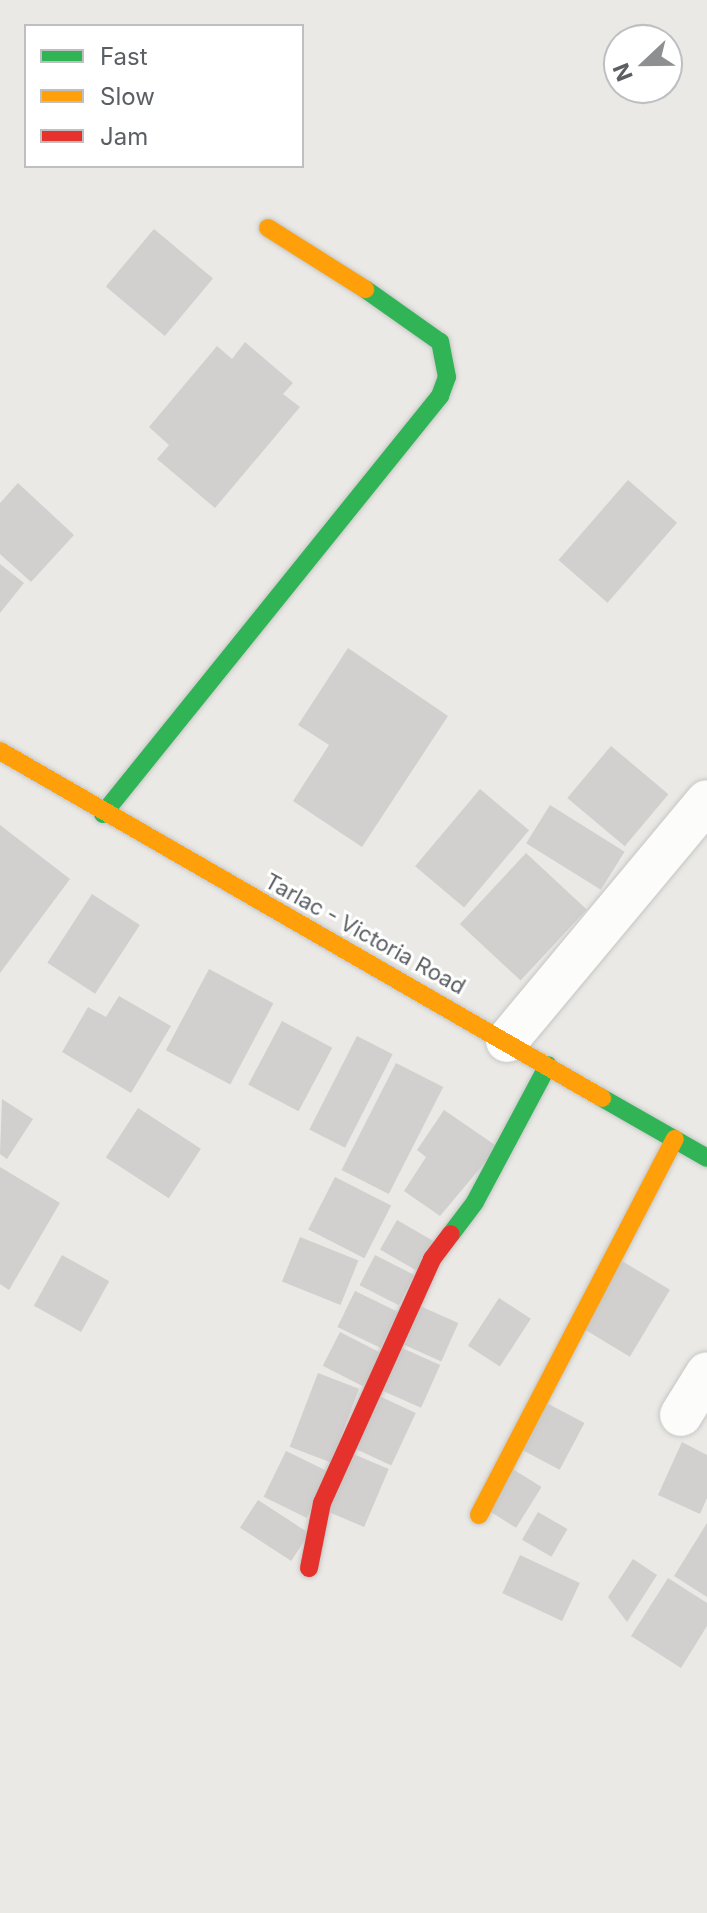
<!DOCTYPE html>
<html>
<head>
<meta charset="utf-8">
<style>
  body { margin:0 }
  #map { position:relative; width:707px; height:1913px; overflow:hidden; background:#eae9e5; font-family:Inter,sans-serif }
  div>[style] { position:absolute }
  .building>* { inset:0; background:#d1d0ce; transform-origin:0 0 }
  .roads { filter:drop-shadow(0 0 2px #c5c6c5) drop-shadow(0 0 2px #c5c6c5) }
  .street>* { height:42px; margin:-21px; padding:0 21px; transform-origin:21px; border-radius:21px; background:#fcfcfb }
  .fast>* { height:18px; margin:-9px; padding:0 9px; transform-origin:9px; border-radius:9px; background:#30b455 }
  .slow>* { height:18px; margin:-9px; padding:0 9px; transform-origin:9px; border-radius:9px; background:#ff9f0a }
  .jam>* { height:18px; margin:-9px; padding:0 9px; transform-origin:9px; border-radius:9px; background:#e5322d }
  span { translate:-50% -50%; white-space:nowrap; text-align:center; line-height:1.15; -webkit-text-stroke:6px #fff; paint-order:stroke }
  .street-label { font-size:22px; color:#5b5f63 }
  .legend { position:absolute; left:24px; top:24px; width:280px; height:144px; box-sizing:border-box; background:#fff; border:2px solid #bdbfc1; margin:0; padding:10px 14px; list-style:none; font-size:24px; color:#5b5f63 }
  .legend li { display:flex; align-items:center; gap:16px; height:40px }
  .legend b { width:40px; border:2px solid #bdbfc1 }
  .north { position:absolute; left:603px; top:24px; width:80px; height:80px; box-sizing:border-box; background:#fff; border:2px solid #bdbfc1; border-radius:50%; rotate:248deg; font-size:22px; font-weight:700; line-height:32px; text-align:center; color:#5b5f63 }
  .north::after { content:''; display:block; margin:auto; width:28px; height:36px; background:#8d8f90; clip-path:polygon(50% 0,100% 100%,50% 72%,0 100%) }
</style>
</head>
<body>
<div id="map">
  <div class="building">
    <i style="left:154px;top:229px;width:77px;height:75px;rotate:40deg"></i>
    <i style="clip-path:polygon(245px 342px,293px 383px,283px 394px,300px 407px,215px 508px,157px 459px,169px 445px,149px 427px,217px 346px,232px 359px)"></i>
    <i style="left:628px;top:480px;width:65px;height:106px;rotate:41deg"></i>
    <i style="clip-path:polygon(18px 483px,74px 535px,31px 582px,0 554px,0 503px)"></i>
    <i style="clip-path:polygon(0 564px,24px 583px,0 613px)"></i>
    <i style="clip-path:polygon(348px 648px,448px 716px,362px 847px,293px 801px,329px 745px,298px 725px)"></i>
    <i style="left:611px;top:746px;width:75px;height:68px;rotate:40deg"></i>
    <i style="left:480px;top:789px;width:64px;height:101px;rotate:40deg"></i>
    <i style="left:550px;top:805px;width:88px;height:45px;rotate:32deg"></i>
    <i style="clip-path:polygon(0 825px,70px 879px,0 973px)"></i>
    <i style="left:526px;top:853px;width:83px;height:97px;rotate:43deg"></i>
    <i style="left:92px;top:894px;width:57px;height:82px;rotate:33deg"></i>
    <i style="left:209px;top:969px;width:73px;height:92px;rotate:28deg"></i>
    <i style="clip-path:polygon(119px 996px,171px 1026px,131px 1093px,62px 1052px,88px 1007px,106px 1017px)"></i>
    <i style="left:282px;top:1021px;width:57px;height:72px;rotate:28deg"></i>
    <i style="left:357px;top:1036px;width:40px;height:105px;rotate:27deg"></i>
    <i style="left:396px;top:1063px;width:53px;height:120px;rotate:27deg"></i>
    <i style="clip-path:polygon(2px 1099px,33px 1119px,7px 1159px,0 1154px)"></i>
    <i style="left:138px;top:1108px;width:75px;height:59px;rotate:33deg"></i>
    <i style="clip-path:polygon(444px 1110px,498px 1147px,440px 1216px,404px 1191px,426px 1157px,417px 1150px)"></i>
    <i style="clip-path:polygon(0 1167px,60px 1203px,9px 1290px,0 1284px)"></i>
    <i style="left:335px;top:1177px;width:63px;height:59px;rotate:27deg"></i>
    <i style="left:397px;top:1220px;width:44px;height:34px;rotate:30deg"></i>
    <i style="left:300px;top:1237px;width:63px;height:48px;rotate:22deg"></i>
    <i style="left:62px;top:1255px;width:54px;height:58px;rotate:29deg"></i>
    <i style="left:375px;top:1255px;width:44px;height:34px;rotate:27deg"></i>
    <i style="left:622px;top:1261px;width:56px;height:78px;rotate:31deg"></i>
    <i style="left:355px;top:1291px;width:48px;height:40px;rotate:26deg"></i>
    <i style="left:499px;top:1298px;width:38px;height:57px;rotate:33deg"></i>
    <i style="left:420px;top:1306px;width:42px;height:42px;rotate:24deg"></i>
    <i style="left:340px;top:1332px;width:46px;height:38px;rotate:27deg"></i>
    <i style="left:400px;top:1347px;width:44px;height:47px;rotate:24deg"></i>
    <i style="left:318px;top:1373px;width:44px;height:79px;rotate:21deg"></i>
    <i style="left:375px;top:1394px;width:45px;height:58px;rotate:25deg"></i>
    <i style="left:543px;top:1401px;width:47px;height:53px;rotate:28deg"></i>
    <i style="clip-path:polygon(682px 1442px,707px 1455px,707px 1498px,700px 1514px,658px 1495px)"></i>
    <i style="left:286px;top:1451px;width:48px;height:51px;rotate:26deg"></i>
    <i style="left:351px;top:1453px;width:41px;height:63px;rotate:23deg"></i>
    <i style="left:511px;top:1468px;width:36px;height:48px;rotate:32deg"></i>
    <i style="left:258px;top:1500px;width:61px;height:33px;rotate:33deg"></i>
    <i style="left:538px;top:1512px;width:34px;height:32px;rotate:30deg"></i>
    <i style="clip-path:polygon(707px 1523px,707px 1597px,674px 1576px)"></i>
    <i style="left:520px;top:1555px;width:66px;height:42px;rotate:25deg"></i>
    <i style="clip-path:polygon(633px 1559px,657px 1575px,627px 1622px,608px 1597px)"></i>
    <i style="clip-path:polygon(668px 1578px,707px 1603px,707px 1626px,681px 1668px,631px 1636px)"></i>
  </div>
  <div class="roads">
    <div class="street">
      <i style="left:507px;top:1041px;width:312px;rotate:-50.2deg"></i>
      <i style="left:681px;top:1415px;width:49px;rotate:-58.2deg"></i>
    </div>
    <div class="fast">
      <i style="left:103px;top:814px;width:537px;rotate:-51.12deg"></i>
      <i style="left:440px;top:396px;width:20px;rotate:-70deg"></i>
      <i style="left:447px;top:377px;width:36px;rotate:-101deg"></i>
      <i style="left:440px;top:342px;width:92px;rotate:-144.8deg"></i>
      <i style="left:602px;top:1098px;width:121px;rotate:29.7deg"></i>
      <i style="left:451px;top:1234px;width:40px;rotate:-53deg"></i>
      <i style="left:475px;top:1202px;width:155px;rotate:-61.9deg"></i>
    </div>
    <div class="slow">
      <i style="left:268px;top:228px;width:115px;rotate:32.2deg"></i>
      <i style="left:0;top:751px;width:695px;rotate:29.96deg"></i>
      <i style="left:479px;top:1515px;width:424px;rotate:-62.5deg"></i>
    </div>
    <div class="jam">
      <i style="left:309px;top:1568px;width:66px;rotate:-78.7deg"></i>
      <i style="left:322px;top:1503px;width:268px;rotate:-65.7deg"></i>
      <i style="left:432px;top:1259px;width:31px;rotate:-53deg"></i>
    </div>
  </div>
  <div class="street-label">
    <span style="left:365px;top:934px;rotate:29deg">Tarlac - Victoria Road</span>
  </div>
  <ul class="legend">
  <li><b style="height:10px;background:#30b455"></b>Fast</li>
  <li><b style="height:10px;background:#ff9f0a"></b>Slow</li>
  <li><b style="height:10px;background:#e5322d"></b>Jam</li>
  </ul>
  <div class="north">N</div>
</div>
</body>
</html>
